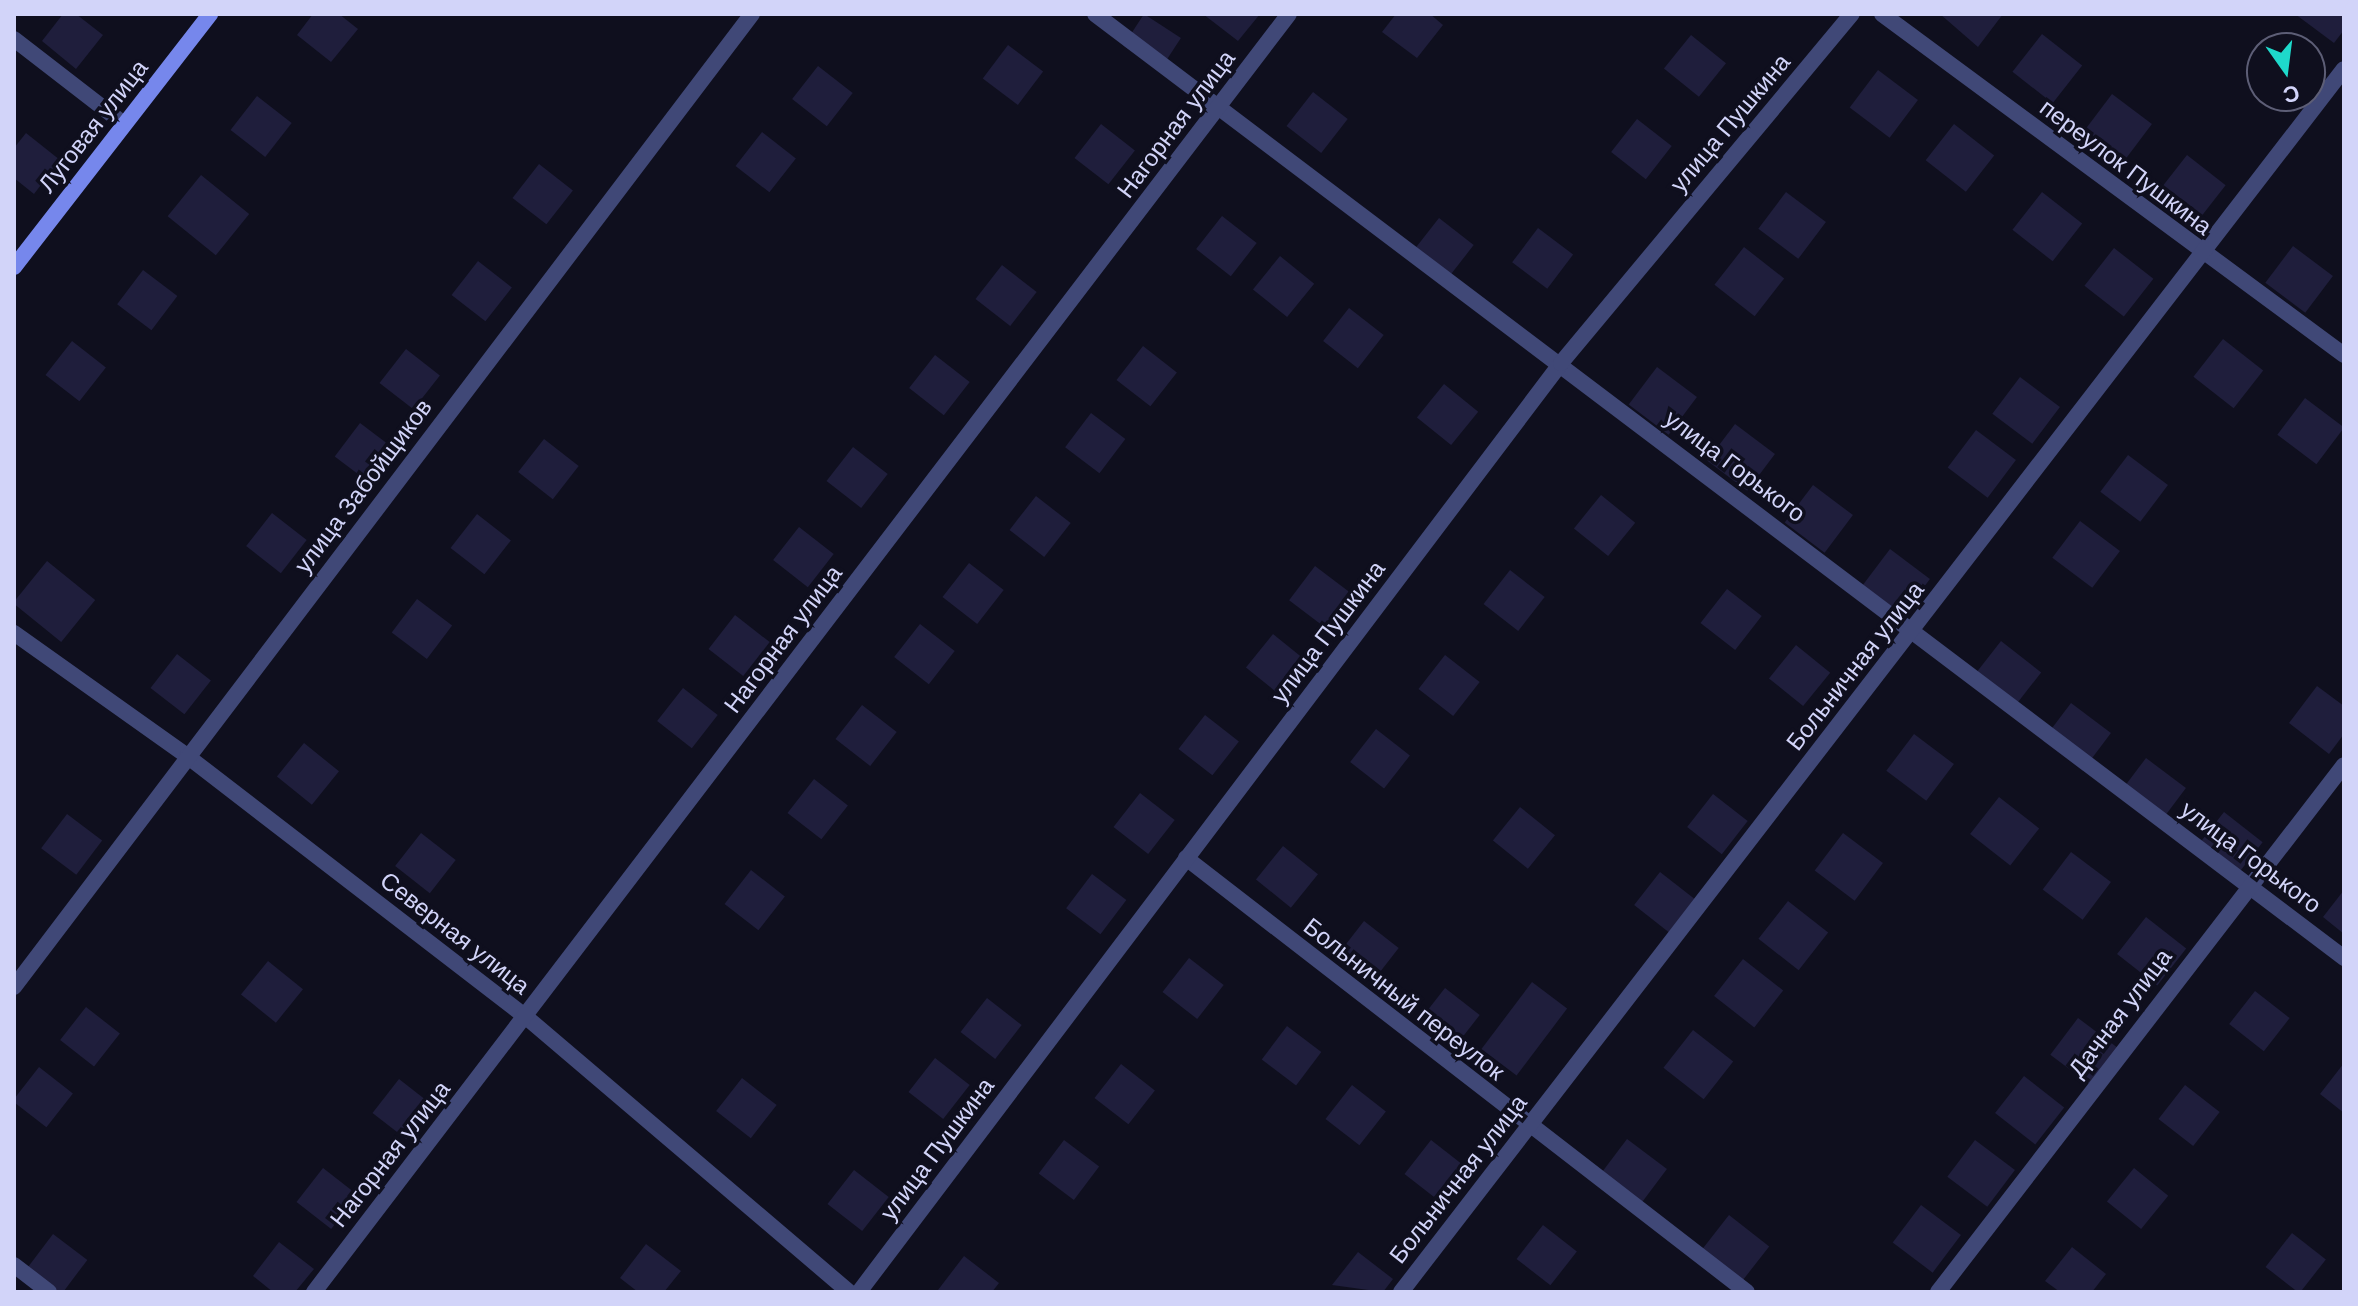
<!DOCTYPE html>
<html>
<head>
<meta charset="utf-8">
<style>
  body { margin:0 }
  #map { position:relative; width:2358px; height:1306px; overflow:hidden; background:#0f0f1e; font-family:"DM Sans",sans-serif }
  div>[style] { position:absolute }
  .building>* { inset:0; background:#1f1e3c; transform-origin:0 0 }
  .street>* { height:16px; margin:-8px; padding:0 8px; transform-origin:8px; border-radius:8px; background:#404877 }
  .secondary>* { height:16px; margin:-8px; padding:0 8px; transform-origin:8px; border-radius:8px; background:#7687ec }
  span { translate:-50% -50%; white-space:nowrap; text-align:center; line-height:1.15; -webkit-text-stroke:7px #0f0f1e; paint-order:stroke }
  .street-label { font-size:24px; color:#d2d4f9 }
  .frame { position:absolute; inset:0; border:16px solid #d2d4f9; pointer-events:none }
  .north { position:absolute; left:2246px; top:32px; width:80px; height:80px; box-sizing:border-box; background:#0f0f1e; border:2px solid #5d5e76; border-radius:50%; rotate:166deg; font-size:22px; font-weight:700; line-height:32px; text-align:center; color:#d2d4f9 }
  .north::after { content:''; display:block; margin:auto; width:28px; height:36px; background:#1ed9cb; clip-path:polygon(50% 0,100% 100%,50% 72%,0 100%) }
</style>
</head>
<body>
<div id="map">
  <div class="building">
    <i style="clip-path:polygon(63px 14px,76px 14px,103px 35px,76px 69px,42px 41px)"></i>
    <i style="clip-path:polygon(313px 14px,339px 14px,358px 29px,331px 62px,297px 35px)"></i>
    <i style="left:1144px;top:14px;width:44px;height:38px;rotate:33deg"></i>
    <i style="clip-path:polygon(1203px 14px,1260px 14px,1238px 41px)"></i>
    <i style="clip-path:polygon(1396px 14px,1430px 14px,1443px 25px,1417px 58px,1382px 32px)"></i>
    <i style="clip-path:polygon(1940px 14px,2003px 14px,1978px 47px)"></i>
    <i style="clip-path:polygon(2295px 14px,2344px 14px,2344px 30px,2334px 43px)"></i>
    <i style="left:2042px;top:34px;width:51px;height:48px;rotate:38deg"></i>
    <i style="left:1691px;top:35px;width:45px;height:43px;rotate:39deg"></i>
    <i style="left:1008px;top:45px;width:44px;height:42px;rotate:37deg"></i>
    <i style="clip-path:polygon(2310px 65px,2323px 75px,2310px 91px)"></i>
    <i style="left:818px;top:66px;width:44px;height:42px;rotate:38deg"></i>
    <i style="left:1878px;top:70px;width:50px;height:47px;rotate:37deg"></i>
    <i style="left:1313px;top:92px;width:44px;height:43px;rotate:38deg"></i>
    <i style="left:2112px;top:94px;width:50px;height:46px;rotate:37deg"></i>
    <i style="left:257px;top:96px;width:44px;height:43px;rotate:38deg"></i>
    <i style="clip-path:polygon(2273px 96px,2306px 96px,2294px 112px)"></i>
    <i style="left:1637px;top:119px;width:44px;height:42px;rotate:38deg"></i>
    <i style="left:1101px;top:124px;width:43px;height:43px;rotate:38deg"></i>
    <i style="left:1954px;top:124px;width:51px;height:46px;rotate:38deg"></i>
    <i style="left:762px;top:132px;width:43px;height:43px;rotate:38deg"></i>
    <i style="clip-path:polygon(26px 133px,60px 160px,34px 194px,14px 178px,14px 148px)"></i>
    <i style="left:2187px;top:155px;width:49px;height:47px;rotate:38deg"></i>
    <i style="left:539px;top:164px;width:43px;height:43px;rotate:38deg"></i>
    <i style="left:201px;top:175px;width:62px;height:53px;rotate:39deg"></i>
    <i style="left:1786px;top:192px;width:50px;height:46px;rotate:37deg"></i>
    <i style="left:2042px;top:192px;width:51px;height:48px;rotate:38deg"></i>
    <i style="left:1222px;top:216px;width:44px;height:42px;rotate:38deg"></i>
    <i style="left:1439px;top:218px;width:44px;height:42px;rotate:38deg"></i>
    <i style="left:1538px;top:228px;width:44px;height:43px;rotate:37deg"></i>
    <i style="left:2293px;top:246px;width:50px;height:46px;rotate:37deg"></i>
    <i style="left:1744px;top:247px;width:51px;height:48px;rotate:38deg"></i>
    <i style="left:2114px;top:248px;width:50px;height:48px;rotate:38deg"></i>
    <i style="left:1280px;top:256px;width:44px;height:43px;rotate:39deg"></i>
    <i style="left:478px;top:261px;width:43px;height:43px;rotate:38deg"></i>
    <i style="left:1002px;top:265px;width:44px;height:43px;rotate:38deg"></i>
    <i style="left:143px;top:270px;width:43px;height:43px;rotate:37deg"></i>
    <i style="left:1349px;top:308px;width:44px;height:42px;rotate:38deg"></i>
    <i style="left:2223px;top:339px;width:51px;height:48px;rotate:38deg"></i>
    <i style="left:72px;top:341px;width:43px;height:43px;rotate:38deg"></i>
    <i style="left:1143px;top:346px;width:43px;height:43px;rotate:38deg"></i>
    <i style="left:406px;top:349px;width:43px;height:43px;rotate:38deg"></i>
    <i style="left:935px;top:355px;width:44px;height:42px;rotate:38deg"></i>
    <i style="left:1657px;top:367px;width:50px;height:47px;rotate:37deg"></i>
    <i style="left:2020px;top:377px;width:50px;height:46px;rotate:37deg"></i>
    <i style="left:1444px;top:384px;width:44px;height:43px;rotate:39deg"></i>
    <i style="left:2305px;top:398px;width:49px;height:46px;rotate:37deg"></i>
    <i style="left:1091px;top:413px;width:43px;height:43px;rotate:37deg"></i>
    <i style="left:360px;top:423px;width:44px;height:42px;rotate:37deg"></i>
    <i style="left:1735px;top:424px;width:50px;height:46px;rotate:37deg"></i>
    <i style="left:1976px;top:430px;width:50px;height:47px;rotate:37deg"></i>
    <i style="left:544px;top:439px;width:44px;height:42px;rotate:38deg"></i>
    <i style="left:853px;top:447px;width:44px;height:43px;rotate:38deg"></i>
    <i style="left:2128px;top:455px;width:50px;height:46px;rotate:37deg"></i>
    <i style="left:1813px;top:485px;width:50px;height:47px;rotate:37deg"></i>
    <i style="left:1601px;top:495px;width:44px;height:43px;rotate:39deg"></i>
    <i style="left:1036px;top:496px;width:44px;height:43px;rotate:38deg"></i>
    <i style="left:272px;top:513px;width:44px;height:42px;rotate:38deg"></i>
    <i style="left:477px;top:514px;width:43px;height:43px;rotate:38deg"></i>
    <i style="left:2080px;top:521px;width:50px;height:46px;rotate:37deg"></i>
    <i style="left:799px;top:527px;width:44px;height:42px;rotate:38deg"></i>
    <i style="left:1890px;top:549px;width:50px;height:47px;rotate:37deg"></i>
    <i style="left:47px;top:561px;width:62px;height:54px;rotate:39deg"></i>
    <i style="left:969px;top:563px;width:44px;height:43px;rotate:38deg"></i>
    <i style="left:1315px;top:566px;width:43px;height:43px;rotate:37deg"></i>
    <i style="left:1510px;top:570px;width:44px;height:43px;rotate:38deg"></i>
    <i style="left:1727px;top:589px;width:44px;height:43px;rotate:38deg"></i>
    <i style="left:417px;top:599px;width:44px;height:42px;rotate:37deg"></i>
    <i style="left:735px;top:615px;width:44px;height:43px;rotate:38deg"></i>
    <i style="left:920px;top:624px;width:44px;height:42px;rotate:38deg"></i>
    <i style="left:1273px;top:634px;width:45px;height:43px;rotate:39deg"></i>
    <i style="left:2001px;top:641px;width:51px;height:47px;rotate:38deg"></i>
    <i style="left:1796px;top:645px;width:44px;height:43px;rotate:39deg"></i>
    <i style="left:177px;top:654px;width:43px;height:43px;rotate:38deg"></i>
    <i style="left:1445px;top:655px;width:44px;height:43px;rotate:38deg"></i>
    <i style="clip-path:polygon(2317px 686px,2344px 706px,2344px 734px,2329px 754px,2289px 723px)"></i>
    <i style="left:683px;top:688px;width:44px;height:42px;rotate:38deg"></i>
    <i style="left:2071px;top:703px;width:50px;height:47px;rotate:37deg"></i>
    <i style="left:862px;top:705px;width:44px;height:43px;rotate:38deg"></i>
    <i style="left:1205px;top:715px;width:43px;height:43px;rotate:38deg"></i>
    <i style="left:1376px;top:729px;width:43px;height:42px;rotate:38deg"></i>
    <i style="left:1914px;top:734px;width:50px;height:46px;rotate:37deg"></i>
    <i style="left:304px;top:743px;width:45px;height:43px;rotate:39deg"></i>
    <i style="left:2146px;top:758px;width:50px;height:47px;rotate:37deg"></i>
    <i style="left:814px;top:779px;width:43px;height:43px;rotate:38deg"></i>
    <i style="left:1140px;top:793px;width:44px;height:43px;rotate:38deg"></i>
    <i style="left:1713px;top:794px;width:44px;height:42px;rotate:38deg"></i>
    <i style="left:1999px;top:797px;width:51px;height:47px;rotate:38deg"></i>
    <i style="left:1520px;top:807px;width:45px;height:43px;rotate:39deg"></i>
    <i style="left:2224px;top:812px;width:49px;height:47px;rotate:38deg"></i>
    <i style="left:67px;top:814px;width:44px;height:43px;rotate:37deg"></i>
    <i style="left:421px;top:833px;width:44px;height:42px;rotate:38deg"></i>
    <i style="left:1843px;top:833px;width:50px;height:47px;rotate:37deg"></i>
    <i style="left:1283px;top:846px;width:45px;height:43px;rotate:39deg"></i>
    <i style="left:2071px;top:852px;width:50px;height:47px;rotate:37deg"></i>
    <i style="left:751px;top:870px;width:43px;height:43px;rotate:38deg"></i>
    <i style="left:1660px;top:872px;width:44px;height:42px;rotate:38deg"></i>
    <i style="left:1092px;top:874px;width:43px;height:43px;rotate:37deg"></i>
    <i style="clip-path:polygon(2344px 890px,2344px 934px,2323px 917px)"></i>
    <i style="left:1788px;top:901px;width:51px;height:48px;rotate:38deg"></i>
    <i style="left:2146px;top:917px;width:51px;height:47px;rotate:38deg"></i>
    <i style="left:1364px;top:921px;width:44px;height:43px;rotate:38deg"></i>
    <i style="left:1189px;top:958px;width:44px;height:43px;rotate:38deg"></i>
    <i style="left:1743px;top:959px;width:51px;height:47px;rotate:38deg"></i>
    <i style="left:268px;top:961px;width:45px;height:43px;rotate:39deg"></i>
    <i style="left:1532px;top:982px;width:44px;height:84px;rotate:37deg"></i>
    <i style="left:1445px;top:988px;width:44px;height:43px;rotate:38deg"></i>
    <i style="left:2255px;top:991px;width:44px;height:42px;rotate:38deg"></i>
    <i style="left:987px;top:998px;width:44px;height:43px;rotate:38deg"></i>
    <i style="left:86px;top:1007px;width:43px;height:42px;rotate:38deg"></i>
    <i style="left:2078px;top:1018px;width:50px;height:46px;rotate:37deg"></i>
    <i style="left:1287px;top:1026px;width:43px;height:42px;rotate:37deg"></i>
    <i style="left:1693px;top:1030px;width:51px;height:48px;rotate:38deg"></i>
    <i style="left:935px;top:1058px;width:44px;height:43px;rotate:38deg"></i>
    <i style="clip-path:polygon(2344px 1063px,2344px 1113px,2320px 1094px)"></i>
    <i style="left:1121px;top:1064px;width:43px;height:43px;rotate:38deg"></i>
    <i style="left:39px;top:1067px;width:43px;height:43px;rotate:38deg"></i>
    <i style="left:2024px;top:1076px;width:51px;height:47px;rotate:38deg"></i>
    <i style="left:742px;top:1078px;width:44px;height:42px;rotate:38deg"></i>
    <i style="left:399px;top:1079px;width:43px;height:43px;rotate:38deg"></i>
    <i style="left:1352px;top:1085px;width:43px;height:43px;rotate:38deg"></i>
    <i style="left:2185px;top:1085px;width:44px;height:43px;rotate:38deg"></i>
    <i style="left:1627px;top:1139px;width:50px;height:47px;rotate:37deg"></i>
    <i style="left:1064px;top:1140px;width:44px;height:42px;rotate:37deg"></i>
    <i style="left:1431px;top:1140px;width:44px;height:43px;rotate:38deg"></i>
    <i style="left:1975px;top:1140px;width:50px;height:46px;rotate:37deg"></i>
    <i style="left:323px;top:1168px;width:44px;height:43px;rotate:38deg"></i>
    <i style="left:2134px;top:1168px;width:44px;height:43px;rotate:39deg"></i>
    <i style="left:854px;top:1170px;width:44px;height:43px;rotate:38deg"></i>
    <i style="left:1921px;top:1205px;width:50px;height:47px;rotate:37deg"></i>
    <i style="left:1729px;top:1215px;width:51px;height:47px;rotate:38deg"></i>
    <i style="left:1543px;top:1225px;width:43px;height:43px;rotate:38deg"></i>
    <i style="left:2292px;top:1233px;width:43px;height:43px;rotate:38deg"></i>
    <i style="left:53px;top:1234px;width:43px;height:43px;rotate:37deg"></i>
    <i style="clip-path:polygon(279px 1242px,314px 1269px,295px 1292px,273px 1292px,253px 1276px)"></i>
    <i style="clip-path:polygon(646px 1244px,681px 1271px,664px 1292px,638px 1292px,620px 1278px)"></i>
    <i style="clip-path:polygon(2072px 1247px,2106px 1274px,2092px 1292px,2060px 1292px,2045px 1281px)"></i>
    <i style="clip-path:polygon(1358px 1252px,1393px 1279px,1383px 1292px,1332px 1285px)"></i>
    <i style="clip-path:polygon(964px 1256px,999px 1283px,992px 1292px,938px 1290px)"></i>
  </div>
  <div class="street">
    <i style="left:1095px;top:14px;width:1566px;rotate:37.08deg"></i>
    <i style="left:1882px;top:14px;width:574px;rotate:36.43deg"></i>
    <i style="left:14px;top:39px;width:139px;rotate:37.7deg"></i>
    <i style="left:14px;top:633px;width:212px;rotate:35.4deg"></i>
    <i style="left:187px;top:756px;width:428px;rotate:37.6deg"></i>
    <i style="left:526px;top:1017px;width:424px;rotate:40.4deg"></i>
    <i style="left:1186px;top:858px;width:709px;rotate:37.73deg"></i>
    <i style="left:14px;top:987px;width:1221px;rotate:-52.82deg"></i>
    <i style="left:14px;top:1265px;width:44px;rotate:37.6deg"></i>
    <i style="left:314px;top:1292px;width:1607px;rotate:-52.66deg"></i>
    <i style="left:859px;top:1292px;width:1164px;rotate:-52.92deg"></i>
    <i style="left:1561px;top:363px;width:454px;rotate:-50.2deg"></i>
    <i style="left:1401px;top:1292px;width:1544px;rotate:-52.37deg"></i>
    <i style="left:1938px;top:1292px;width:665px;rotate:-52.39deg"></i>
  </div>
  <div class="secondary">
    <i style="left:14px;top:267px;width:320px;rotate:-52.2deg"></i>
  </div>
  <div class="street-label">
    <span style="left:1730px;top:123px;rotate:-50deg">улица Пушкина</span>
    <span style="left:1176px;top:124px;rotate:-53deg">Нагорная улица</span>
    <span style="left:93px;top:126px;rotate:-52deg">Луговая улица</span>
    <span style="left:2126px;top:167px;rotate:37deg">переулок Пушкина</span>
    <span style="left:1735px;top:466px;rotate:37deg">улица Горького</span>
    <span style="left:363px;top:486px;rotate:-53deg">улица Забойщиков</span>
    <span style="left:1328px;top:632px;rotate:-53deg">улица Пушкина</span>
    <span style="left:783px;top:639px;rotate:-53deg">Нагорная улица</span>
    <span style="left:1855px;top:666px;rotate:-52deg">Больничная улица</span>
    <span style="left:2251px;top:857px;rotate:37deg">улица Горького</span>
    <span style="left:455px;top:933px;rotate:38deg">Северная улица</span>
    <span style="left:1404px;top:999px;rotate:38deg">Больничный переулок</span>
    <span style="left:2120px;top:1013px;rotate:-53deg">Дачная улица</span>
    <span style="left:937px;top:1149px;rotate:-53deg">улица Пушкина</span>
    <span style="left:390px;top:1154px;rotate:-52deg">Нагорная улица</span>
    <span style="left:1458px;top:1179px;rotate:-52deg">Больничная улица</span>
  </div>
  <div class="frame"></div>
  <div class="north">С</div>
</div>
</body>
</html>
